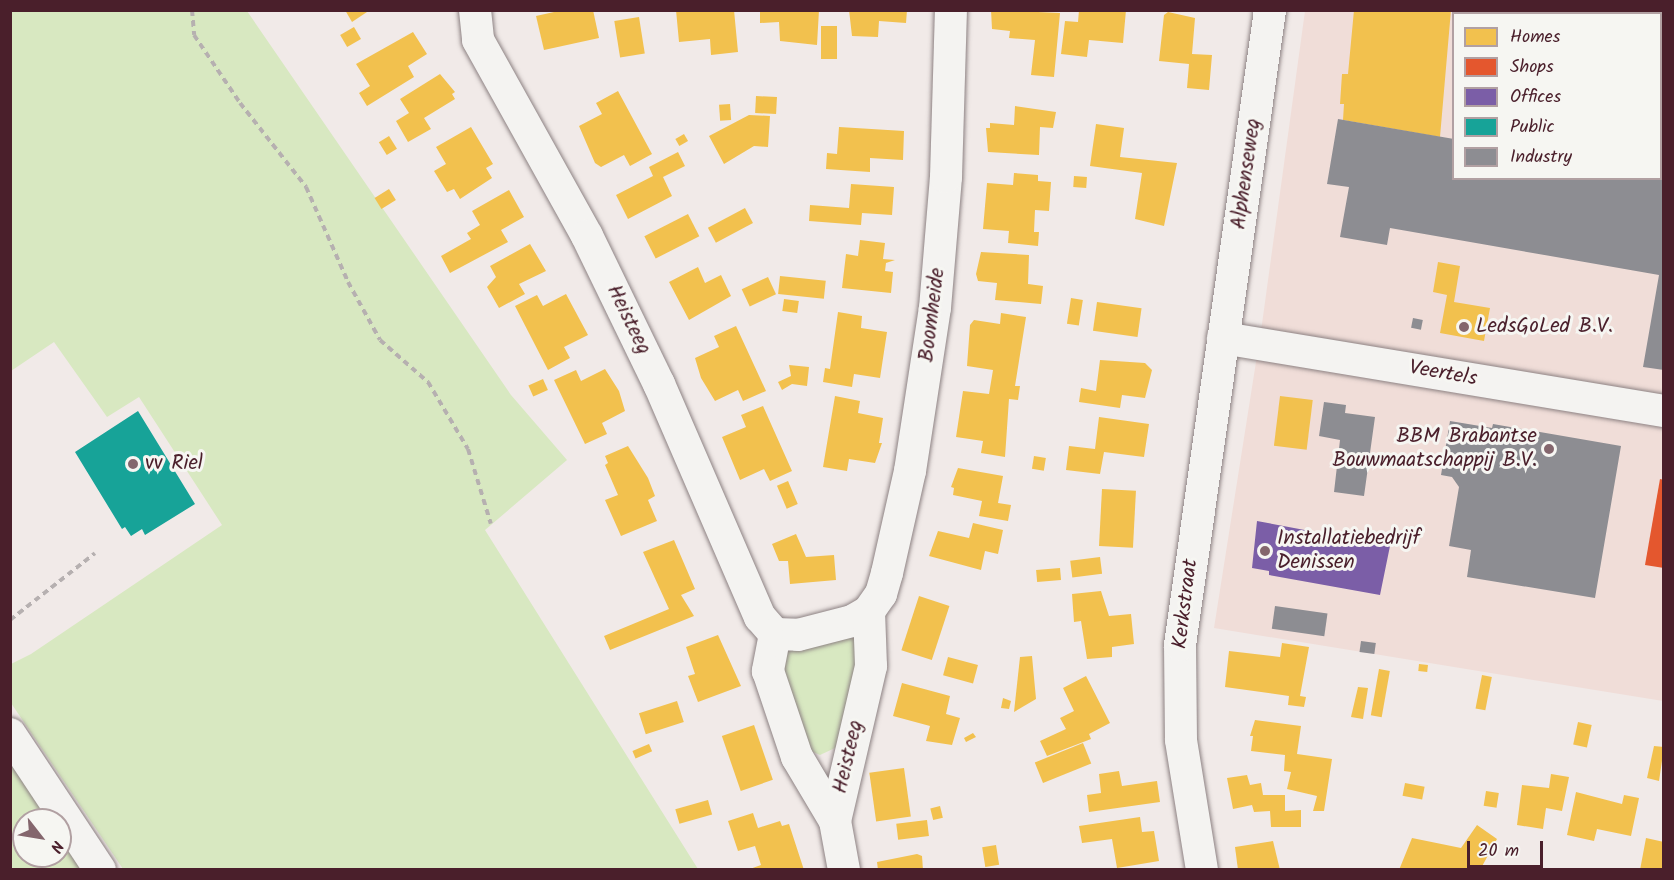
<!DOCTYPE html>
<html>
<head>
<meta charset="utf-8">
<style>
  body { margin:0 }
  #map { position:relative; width:1674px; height:880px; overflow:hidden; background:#f1eae8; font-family:Kalam,sans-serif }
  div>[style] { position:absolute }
  .built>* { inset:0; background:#f0ddd8 }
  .green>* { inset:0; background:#d8e8c1 }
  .homes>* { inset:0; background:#f2c14e; transform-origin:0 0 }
  .shops>* { inset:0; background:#e4572e }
  .offices>* { inset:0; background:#7b5ea7 }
  .public>* { inset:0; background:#17a398 }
  .industry>* { inset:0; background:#8d8d92; transform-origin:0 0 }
  .path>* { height:4px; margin-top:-2px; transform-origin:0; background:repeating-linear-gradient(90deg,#b6b0b0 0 6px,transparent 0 10.5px) }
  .roads { filter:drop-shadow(0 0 2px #8d8283) drop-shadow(0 0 2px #8d8283) }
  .minor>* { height:32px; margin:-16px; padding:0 16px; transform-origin:16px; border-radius:16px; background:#f4f3f1 }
  .dots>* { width:16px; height:16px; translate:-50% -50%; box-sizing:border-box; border:3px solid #f6f6f2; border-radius:50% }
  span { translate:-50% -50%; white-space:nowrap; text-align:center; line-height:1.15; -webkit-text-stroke:6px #f6f6f2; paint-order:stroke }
  .street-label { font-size:21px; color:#4a1f2b }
  .poi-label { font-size:21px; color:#4a1f2b }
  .left { translate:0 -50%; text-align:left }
  .right { translate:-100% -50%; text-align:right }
  .frame { position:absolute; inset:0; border:12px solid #4a1f2b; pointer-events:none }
  .legend { position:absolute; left:1452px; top:12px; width:210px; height:168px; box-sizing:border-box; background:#f6f6f2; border:2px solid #b1a0a2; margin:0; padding:8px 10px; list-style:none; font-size:18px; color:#4a1f2b }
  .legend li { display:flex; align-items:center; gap:12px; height:30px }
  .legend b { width:30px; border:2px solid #b1a0a2 }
  .north { position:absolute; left:12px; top:808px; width:60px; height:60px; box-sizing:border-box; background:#f6f6f2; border:2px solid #b1a0a2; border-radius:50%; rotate:121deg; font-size:16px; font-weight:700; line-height:24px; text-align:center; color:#4a1f2b }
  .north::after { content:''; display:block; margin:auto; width:21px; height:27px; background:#84666d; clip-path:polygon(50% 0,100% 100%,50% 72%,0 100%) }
  .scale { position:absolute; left:1467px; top:841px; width:76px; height:27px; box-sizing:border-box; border:3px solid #4a1f2b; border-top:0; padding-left:8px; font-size:18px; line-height:21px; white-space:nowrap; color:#4a1f2b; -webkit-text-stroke:4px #f6f6f2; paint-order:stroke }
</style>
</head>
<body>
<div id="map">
  <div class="built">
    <i style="clip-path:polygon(evenodd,1305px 11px,1663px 11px,1663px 701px,1214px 628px,1262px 324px,1305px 11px,1454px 14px,1660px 14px,1660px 178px,1454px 178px,1454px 14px)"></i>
  </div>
  <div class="green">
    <i style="clip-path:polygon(11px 11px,247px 11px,511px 395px,567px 460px,485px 530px,698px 869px,123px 869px,11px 703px,11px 664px,31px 654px,222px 525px,139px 397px,107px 417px,54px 342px,11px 371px)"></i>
    <i style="clip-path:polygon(844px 632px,859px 637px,853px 699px,835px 748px,820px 755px,811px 751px,792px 704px,780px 654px,784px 649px)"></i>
    <i style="clip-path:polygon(10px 753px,55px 820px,24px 820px,24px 856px,60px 856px,60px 827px,88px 869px,11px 869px)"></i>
  </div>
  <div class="homes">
    <i style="clip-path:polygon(345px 10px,370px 10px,352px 22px)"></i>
    <i style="clip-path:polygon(563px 10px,593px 10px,599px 38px,544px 50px,536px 16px)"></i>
    <i style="clip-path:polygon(676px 10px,734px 10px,738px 52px,711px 55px,710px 39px,679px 42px)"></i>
    <i style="clip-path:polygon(760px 10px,819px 10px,817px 45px,780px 41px,779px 22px,760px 23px)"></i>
    <i style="clip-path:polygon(849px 10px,907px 10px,906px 23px,879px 21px,878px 37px,852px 36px)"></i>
    <i style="clip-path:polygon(991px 10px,1060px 13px,1054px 77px,1031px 75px,1035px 40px,1009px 38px,1010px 31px,992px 29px)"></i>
    <i style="clip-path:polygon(1079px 10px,1126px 10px,1123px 43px,1089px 40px,1087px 57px,1061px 54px,1065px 21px,1078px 22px)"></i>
    <i style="clip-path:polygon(1354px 10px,1451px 10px,1440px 137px,1343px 120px,1344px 104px,1340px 104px,1342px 74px,1348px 74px)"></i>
    <i style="clip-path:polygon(1168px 12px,1195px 18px,1192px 54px,1212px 55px,1209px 90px,1187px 88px,1189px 64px,1159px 61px,1164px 15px)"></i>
    <i style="left:639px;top:17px;width:37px;height:25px;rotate:81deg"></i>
    <i style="left:821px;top:26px;width:16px;height:33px"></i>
    <i style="left:354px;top:27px;width:14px;height:16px;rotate:60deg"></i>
    <i style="clip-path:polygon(413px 32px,427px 54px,408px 66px,414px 77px,367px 106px,359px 93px,370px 86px,356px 64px)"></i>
    <i style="clip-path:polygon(440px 74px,455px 92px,452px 94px,455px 99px,424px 118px,431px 129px,408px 142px,396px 121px,409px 113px,400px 99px)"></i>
    <i style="clip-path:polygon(618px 91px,652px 154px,630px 166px,624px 155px,601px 167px,595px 163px,579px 126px,602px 114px,596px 103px)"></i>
    <i style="left:756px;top:96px;width:21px;height:17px;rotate:3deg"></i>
    <i style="left:730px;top:104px;width:16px;height:11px;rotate:86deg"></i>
    <i style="clip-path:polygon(1015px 106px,1056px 112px,1053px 128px,1040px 127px,1039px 155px,988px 152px,986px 128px,990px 128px,990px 123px,1014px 125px)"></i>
    <i style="clip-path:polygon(749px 115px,770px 116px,768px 147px,754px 146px,724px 164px,709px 136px)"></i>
    <i style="clip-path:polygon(1096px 124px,1124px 128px,1120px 157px,1177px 163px,1164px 226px,1135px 219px,1142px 173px,1090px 166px)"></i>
    <i style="clip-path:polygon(471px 127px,493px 164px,486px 168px,492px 178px,460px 199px,454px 189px,447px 192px,434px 171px,446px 164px,436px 147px)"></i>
    <i style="clip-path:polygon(839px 127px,904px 131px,903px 160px,870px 158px,870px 172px,826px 169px,827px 153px,837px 154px)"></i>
    <i style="left:684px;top:134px;width:8px;height:10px;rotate:60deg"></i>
    <i style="left:389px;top:136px;width:15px;height:12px;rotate:58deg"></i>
    <i style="clip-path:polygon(678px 152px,685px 166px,663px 177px,672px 196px,628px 219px,616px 195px,653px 176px,649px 167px)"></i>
    <i style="clip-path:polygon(1014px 173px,1038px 175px,1038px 181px,1051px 182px,1049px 211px,1035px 210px,1034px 232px,1039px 232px,1038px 246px,1008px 243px,1009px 231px,983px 229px,987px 183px,1013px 185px)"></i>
    <i style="left:1074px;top:176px;width:13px;height:11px;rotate:4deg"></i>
    <i style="clip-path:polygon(851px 184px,894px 187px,892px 215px,862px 213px,861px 225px,809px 221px,810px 205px,849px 208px)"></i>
    <i style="left:389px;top:189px;width:13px;height:17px;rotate:58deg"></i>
    <i style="clip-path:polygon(509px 190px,524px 217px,501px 230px,508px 242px,450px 273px,441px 256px,471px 239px,467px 233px,480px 225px,472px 211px)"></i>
    <i style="left:745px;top:208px;width:17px;height:42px;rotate:62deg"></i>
    <i style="left:688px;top:214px;width:25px;height:49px;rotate:63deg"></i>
    <i style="clip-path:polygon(860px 240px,885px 243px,883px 259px,895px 260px,886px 263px,885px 271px,893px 272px,891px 293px,842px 288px,846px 254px,858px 256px)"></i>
    <i style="clip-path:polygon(530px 244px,546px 271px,519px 284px,525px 294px,499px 308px,487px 287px,496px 277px,490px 266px)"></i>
    <i style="clip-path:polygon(981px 252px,1029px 255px,1028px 284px,1043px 286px,1041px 304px,995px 300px,997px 283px,978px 281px,976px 274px)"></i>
    <i style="clip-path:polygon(1438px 262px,1460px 266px,1454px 302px,1490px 308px,1484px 341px,1440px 333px,1447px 295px,1433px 292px)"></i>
    <i style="clip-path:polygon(698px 267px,705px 283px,721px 275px,731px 296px,689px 320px,669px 282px)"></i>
    <i style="left:780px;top:276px;width:46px;height:18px;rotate:6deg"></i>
    <i style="left:768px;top:277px;width:19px;height:29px;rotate:65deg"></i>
    <i style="clip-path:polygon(566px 294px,588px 335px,564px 347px,570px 358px,548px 370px,515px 306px,537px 295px,543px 306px)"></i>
    <i style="left:1071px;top:298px;width:12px;height:26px;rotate:9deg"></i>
    <i style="left:784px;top:299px;width:15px;height:12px;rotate:8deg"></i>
    <i style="left:1097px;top:302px;width:45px;height:29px;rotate:8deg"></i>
    <i style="clip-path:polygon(838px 312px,862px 316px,861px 328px,887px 332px,880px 378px,854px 374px,852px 387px,823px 382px,825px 368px,830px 369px)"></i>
    <i style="clip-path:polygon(1001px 313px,1026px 317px,1015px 386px,1020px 386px,1018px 400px,1009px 399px,1005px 457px,981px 453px,983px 441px,956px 437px,963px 391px,989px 394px,993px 370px,967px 366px,970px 325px,974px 320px,1000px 324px)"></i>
    <i style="clip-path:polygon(736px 326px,766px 391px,743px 401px,738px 390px,715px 401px,701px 378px,695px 358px,719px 347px,714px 336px)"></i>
    <i style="clip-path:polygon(1100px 360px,1145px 363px,1152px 370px,1145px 398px,1122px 395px,1120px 408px,1079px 402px,1081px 388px,1096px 391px)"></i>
    <i style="clip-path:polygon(789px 365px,809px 367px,807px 386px,792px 384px,782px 390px,778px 382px,791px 376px)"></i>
    <i style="clip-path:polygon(605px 369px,619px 391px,625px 411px,602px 423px,607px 434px,585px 444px,554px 380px,576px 370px,581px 381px)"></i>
    <i style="left:543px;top:379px;width:12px;height:16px;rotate:66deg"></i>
    <i style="clip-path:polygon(835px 396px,860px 401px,858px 413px,883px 418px,879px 443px,882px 443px,875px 463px,849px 459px,847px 471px,823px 467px)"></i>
    <i style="left:1280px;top:396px;width:33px;height:50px;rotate:7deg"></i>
    <i style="clip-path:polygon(763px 406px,792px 471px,770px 481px,764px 469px,740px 480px,722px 437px,746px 427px,741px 415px)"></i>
    <i style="clip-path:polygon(1099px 417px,1149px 424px,1144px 457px,1104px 452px,1100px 474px,1066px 470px,1069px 446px,1095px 449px)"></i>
    <i style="clip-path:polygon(628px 446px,648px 478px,655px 496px,648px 500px,657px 521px,621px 536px,605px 500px,618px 495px,605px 465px,608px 463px,605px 456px)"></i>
    <i style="left:1034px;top:456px;width:12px;height:13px;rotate:9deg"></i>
    <i style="clip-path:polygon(958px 468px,1003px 476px,998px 503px,1011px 505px,1008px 521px,979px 516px,982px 501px,953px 495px,954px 488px,951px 487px)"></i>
    <i style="left:788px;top:481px;width:25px;height:12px;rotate:67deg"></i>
    <i style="left:1102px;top:489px;width:34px;height:57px;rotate:3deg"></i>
    <i style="clip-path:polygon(973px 523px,1003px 530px,998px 554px,985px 551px,981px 570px,929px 556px,938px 531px,969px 538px)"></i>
    <i style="clip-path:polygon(796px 534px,806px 557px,834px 555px,836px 580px,790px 584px,788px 561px,779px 561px,772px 544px)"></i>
    <i style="clip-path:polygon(674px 540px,695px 589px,681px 595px,694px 616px,610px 650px,604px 636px,669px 609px,643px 552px)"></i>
    <i style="left:1100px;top:557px;width:17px;height:30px;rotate:83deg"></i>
    <i style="left:1060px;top:568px;width:12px;height:24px;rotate:85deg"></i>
    <i style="clip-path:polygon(1101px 591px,1109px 616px,1131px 614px,1134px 644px,1112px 647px,1112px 657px,1087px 659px,1081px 621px,1074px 622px,1072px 594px)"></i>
    <i style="left:919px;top:596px;width:32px;height:57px;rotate:18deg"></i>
    <i style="clip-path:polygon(718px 635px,741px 686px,698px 702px,688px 676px,695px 674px,686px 647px)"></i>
    <i style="clip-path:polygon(1282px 643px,1309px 647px,1300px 696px,1306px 697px,1304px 707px,1288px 705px,1289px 696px,1225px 687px,1229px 651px,1280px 657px)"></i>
    <i style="clip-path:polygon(1032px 656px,1036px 699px,1014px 712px,1020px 657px)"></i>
    <i style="left:948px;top:657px;width:31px;height:19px;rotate:15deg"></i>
    <i style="left:1419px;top:664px;width:9px;height:7px;rotate:6deg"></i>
    <i style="left:1379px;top:669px;width:11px;height:47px;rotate:10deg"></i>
    <i style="left:1482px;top:675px;width:10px;height:34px;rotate:11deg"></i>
    <i style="clip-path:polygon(1086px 676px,1110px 723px,1089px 734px,1091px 739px,1047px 756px,1040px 741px,1066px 729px,1060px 718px,1074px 711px,1063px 688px)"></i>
    <i style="clip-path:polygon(902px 683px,950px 696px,946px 714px,960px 718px,952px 745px,926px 741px,930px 726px,893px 716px)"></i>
    <i style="clip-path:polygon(1358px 687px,1368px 688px,1363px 719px,1351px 717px)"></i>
    <i style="clip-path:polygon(1003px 698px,1011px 701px,1009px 709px,1001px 708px)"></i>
    <i style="left:677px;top:701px;width:22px;height:40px;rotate:72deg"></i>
    <i style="clip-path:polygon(1255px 720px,1301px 726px,1297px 754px,1332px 759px,1324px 811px,1313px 811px,1317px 796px,1287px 789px,1291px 772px,1284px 771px,1285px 755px,1251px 751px,1253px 736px,1250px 736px)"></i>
    <i style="left:1578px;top:722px;width:14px;height:23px;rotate:12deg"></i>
    <i style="left:754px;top:725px;width:58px;height:34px;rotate:71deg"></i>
    <i style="clip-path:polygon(973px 733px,976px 737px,966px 742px,964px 738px)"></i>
    <i style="left:1083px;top:743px;width:22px;height:52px;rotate:68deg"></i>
    <i style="left:649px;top:744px;width:8px;height:18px;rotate:67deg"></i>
    <i style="clip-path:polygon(1654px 746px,1664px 747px,1659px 781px,1647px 778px)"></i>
    <i style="left:904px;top:768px;width:49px;height:35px;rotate:82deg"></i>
    <i style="clip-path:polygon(1119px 771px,1122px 786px,1157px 781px,1160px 802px,1089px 812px,1087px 795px,1101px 793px,1099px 774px)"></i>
    <i style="clip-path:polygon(1551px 774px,1569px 777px,1562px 811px,1546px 808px,1543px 829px,1517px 825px,1522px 785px,1549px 788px)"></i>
    <i style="clip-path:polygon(1247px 775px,1250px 785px,1261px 783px,1263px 795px,1285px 795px,1285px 811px,1301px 810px,1301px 827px,1271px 827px,1270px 811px,1254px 812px,1252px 805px,1233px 809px,1227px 778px)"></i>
    <i style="left:1405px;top:783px;width:20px;height:13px;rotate:11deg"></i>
    <i style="left:1486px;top:791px;width:13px;height:15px;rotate:9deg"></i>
    <i style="clip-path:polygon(1576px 792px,1622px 804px,1624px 795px,1639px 798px,1631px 836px,1597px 829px,1594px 841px,1567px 835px)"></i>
    <i style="left:708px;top:800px;width:15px;height:34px;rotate:74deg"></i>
    <i style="left:940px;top:806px;width:12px;height:10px;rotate:76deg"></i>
    <i style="clip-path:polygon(753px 813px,758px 828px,780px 821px,782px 826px,789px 824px,804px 870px,747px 870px,761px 865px,755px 846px,738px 851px,728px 821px)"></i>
    <i style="clip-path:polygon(1140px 817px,1142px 832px,1154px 831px,1159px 861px,1117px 868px,1112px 839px,1082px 843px,1079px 826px)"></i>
    <i style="left:927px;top:820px;width:16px;height:31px;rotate:83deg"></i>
    <i style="clip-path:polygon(1477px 825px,1497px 839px,1480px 870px,1399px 870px,1412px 838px,1461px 848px)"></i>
    <i style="clip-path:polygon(1646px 838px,1664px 842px,1664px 870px,1640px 870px)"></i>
    <i style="clip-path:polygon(1273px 841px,1280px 870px,1238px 870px,1235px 847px)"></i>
    <i style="left:996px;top:845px;width:20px;height:14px;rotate:81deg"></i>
    <i style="clip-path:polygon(917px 854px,922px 856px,923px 870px,878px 870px,877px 862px)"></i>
  </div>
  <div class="shops">
    <i style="clip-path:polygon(1660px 479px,1664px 480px,1664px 568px,1645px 565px)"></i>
  </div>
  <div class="offices">
    <i style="clip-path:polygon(1257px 521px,1390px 546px,1380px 595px,1269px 575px,1269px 571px,1252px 568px)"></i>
  </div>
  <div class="public">
    <i style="clip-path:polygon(138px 411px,195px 504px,145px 535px,142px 529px,131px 536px,125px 527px,122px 529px,75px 452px)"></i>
  </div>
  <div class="industry">
    <i style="clip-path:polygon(1556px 10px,1612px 10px,1556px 14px)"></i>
    <i style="left:1660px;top:19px;width:4px;height:151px;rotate:14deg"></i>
    <i style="clip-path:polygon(1338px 119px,1454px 139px,1454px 178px,1664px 179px,1664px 370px,1643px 367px,1659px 275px,1390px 228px,1387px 245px,1340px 237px,1349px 187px,1327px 184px)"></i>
    <i style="left:1413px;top:318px;width:10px;height:10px;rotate:11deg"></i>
    <i style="clip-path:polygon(1324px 402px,1346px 405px,1345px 413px,1375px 417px,1364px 496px,1334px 492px,1340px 440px,1319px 436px)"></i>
    <i style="clip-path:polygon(1450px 421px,1492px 428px,1493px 424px,1621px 446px,1595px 598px,1467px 577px,1471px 550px,1449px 546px,1459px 487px,1452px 477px,1441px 475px)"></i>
    <i style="left:1275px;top:606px;width:53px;height:23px;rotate:8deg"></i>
    <i style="left:1361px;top:641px;width:15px;height:11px;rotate:8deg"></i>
  </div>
  <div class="path">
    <i style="left:192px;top:10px;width:25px;rotate:85deg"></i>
    <i style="left:194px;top:35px;width:82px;rotate:55.9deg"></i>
    <i style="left:240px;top:103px;width:107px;rotate:51.8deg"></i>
    <i style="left:306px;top:187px;width:104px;rotate:66.1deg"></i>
    <i style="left:348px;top:282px;width:66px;rotate:61.1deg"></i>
    <i style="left:380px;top:340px;width:64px;rotate:41.2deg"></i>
    <i style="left:428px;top:382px;width:78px;rotate:59.2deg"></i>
    <i style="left:468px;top:449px;width:78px;rotate:73deg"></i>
    <i style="left:10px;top:620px;width:108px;rotate:-38.2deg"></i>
  </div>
  <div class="roads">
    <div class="minor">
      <i style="left:475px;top:10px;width:30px;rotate:84deg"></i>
      <i style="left:478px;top:40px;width:224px;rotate:60.9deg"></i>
      <i style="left:587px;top:236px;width:165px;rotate:64.1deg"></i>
      <i style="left:659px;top:384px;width:254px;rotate:66.6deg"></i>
      <i style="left:760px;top:617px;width:23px;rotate:49deg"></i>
      <i style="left:775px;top:634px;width:38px;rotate:101deg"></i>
      <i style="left:768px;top:671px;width:91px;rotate:71.4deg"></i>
      <i style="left:797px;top:757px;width:74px;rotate:59.3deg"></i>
      <i style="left:835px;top:821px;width:50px;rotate:79.6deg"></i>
      <i style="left:1223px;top:338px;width:447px;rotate:9.4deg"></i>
      <i style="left:775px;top:634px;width:23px;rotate:2deg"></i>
      <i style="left:798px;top:635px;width:56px;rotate:-14.5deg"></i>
      <i style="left:852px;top:621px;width:20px;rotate:-30deg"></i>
      <i style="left:869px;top:611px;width:21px;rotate:-55deg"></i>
      <i style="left:881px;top:594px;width:22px;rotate:-74deg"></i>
      <i style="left:887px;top:573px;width:105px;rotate:-77.3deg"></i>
      <i style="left:910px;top:471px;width:165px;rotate:-81.3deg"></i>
      <i style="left:935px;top:308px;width:131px;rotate:-85.2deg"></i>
      <i style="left:946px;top:177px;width:167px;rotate:-88.3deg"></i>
      <i style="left:10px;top:734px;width:163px;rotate:56.5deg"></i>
      <i style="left:835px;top:821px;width:159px;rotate:-76.9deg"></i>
      <i style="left:871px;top:666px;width:55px;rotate:-92.1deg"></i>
      <i style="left:1202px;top:870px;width:132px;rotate:-99.2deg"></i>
      <i style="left:1181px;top:740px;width:95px;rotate:-90.6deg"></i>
      <i style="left:1180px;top:645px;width:641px;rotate:-81.93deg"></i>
    </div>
  </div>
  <div class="dots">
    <i style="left:1464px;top:327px;background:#84666d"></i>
    <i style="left:1549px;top:449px;background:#84666d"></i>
    <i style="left:133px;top:464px;background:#84666d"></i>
    <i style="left:1265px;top:551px;background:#84666d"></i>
  </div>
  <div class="street-label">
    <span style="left:1247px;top:174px;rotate:-82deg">Alphenseweg</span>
    <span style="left:933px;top:315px;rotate:-83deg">Boomheide</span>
    <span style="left:628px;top:320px;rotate:64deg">Heisteeg</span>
    <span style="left:1443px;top:374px;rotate:10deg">Veertels</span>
    <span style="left:1186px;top:604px;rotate:-83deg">Kerkstraat</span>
    <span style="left:849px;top:757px;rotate:-77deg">Heisteeg</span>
  </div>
  <div class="poi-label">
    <span class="left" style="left:1476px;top:327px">LedsGoLed B.V.</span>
    <span class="right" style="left:1537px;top:449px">BBM Brabantse<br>Bouwmaatschappij B.V.</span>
    <span class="left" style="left:145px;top:464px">vv Riel</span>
    <span class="left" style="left:1277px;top:551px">Installatiebedrijf<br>Denissen</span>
  </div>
  <div class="frame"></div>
  <ul class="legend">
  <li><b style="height:16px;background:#f2c14e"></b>Homes</li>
  <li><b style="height:16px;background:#e4572e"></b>Shops</li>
  <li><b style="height:16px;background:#7b5ea7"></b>Offices</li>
  <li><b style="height:16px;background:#17a398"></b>Public</li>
  <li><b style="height:16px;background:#8d8d92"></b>Industry</li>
  </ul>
  <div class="north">N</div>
  <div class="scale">20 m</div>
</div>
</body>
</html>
